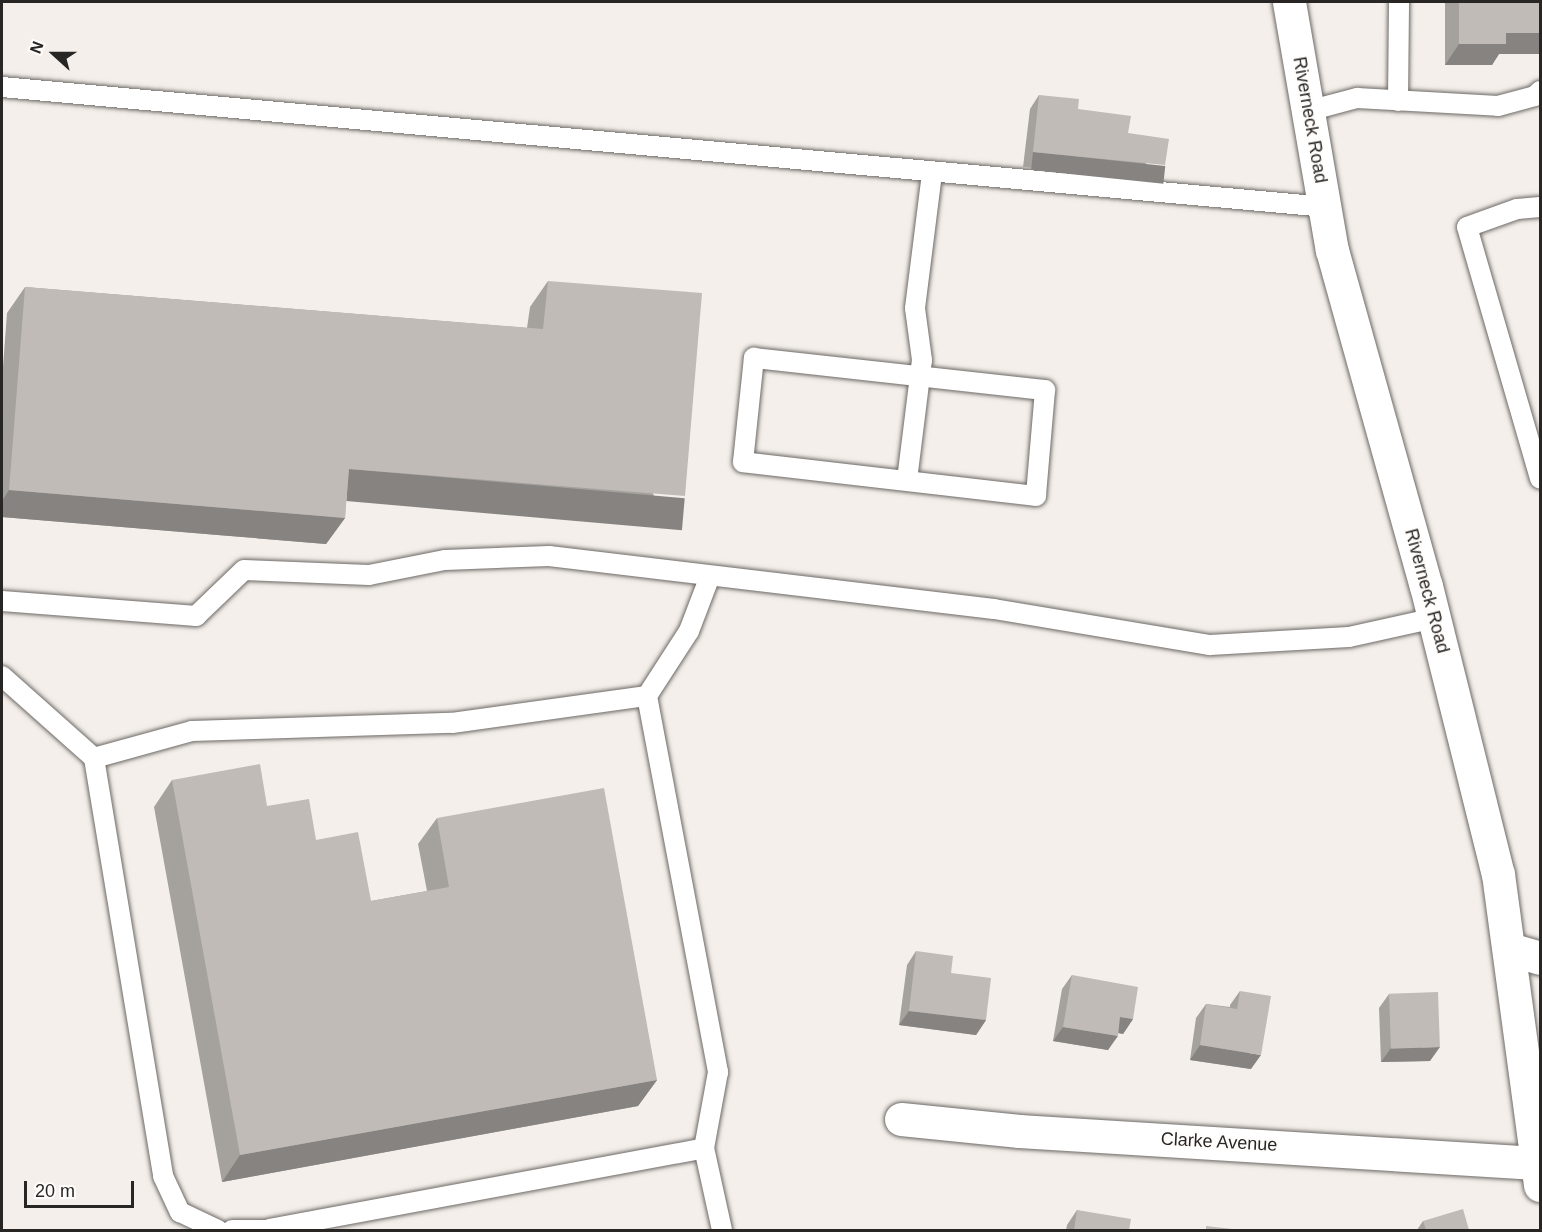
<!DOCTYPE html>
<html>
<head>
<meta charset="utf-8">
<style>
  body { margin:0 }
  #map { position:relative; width:1542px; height:1232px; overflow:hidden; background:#f4efea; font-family:Helvetica,sans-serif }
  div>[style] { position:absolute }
  .roads { filter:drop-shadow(0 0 2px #6d6966) drop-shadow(0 0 2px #6d6966) }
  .lane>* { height:20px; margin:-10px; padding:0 10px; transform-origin:10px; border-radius:10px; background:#fff }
  .street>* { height:33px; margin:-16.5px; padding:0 16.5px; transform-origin:16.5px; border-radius:16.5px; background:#fff }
  .secondary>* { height:33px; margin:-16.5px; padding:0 16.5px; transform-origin:16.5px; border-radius:16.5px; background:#fff }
  .wall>* { inset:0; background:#a5a19d }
  .shaded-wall>* { inset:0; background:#868380; transform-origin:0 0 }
  .building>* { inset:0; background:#c0bbb7; transform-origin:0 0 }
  span { translate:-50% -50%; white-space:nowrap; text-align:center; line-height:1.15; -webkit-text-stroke:4.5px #fffdfb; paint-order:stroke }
  .street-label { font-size:18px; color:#282625 }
  .frame { position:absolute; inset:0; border:3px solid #282625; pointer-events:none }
  .north { position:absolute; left:24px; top:24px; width:60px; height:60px; -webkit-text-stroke:4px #fffdfb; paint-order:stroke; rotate:291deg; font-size:16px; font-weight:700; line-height:24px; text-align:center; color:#282625 }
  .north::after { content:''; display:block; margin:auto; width:21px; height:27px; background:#282625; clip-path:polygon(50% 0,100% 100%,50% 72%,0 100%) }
  .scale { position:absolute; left:24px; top:1181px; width:110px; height:27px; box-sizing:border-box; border:3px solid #282625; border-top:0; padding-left:8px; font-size:18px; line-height:21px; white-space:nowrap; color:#282625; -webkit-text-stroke:4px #fffdfb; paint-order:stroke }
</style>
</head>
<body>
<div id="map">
  <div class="roads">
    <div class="lane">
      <i style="left:2px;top:87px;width:1328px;rotate:5.18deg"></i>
      <i style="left:1398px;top:101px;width:99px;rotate:-89.4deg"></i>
      <i style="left:1308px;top:111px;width:51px;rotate:-14.9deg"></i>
      <i style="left:1357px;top:98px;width:141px;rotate:3.2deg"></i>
      <i style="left:1498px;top:106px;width:38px;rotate:-15deg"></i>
      <i style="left:1535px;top:96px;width:7px;rotate:-45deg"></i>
      <i style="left:1540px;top:207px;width:23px;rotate:175deg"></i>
      <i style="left:1517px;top:209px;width:53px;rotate:160.2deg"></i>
      <i style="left:1467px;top:227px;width:262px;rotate:73.8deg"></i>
      <i style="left:754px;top:358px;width:293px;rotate:6.3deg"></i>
      <i style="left:1045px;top:390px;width:106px;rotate:94.9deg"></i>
      <i style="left:1036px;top:496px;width:295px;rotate:-173.4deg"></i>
      <i style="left:743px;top:462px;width:105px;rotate:-84deg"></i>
      <i style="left:907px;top:480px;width:121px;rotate:-82.9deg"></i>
      <i style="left:922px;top:360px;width:52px;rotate:-97.7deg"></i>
      <i style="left:915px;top:308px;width:136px;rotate:-82.8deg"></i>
      <i style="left:710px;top:576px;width:59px;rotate:110.9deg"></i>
      <i style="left:689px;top:631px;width:77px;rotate:122.9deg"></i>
      <i style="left:647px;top:696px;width:383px;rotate:79.3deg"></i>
      <i style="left:718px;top:1072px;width:77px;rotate:100.4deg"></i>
      <i style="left:704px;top:1148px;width:84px;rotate:77.6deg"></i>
      <i style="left:2px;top:601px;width:195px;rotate:4.4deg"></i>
      <i style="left:196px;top:616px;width:66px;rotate:-43.8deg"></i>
      <i style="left:244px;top:570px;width:125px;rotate:2.3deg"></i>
      <i style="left:369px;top:575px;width:77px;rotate:-11.2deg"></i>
      <i style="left:445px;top:560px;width:104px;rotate:-2.2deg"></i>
      <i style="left:549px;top:556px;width:448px;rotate:6.8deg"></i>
      <i style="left:994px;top:609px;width:219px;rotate:9.5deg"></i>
      <i style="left:1210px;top:645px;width:139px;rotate:-3.3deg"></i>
      <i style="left:1349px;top:637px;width:88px;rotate:-12.5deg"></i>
      <i style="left:2px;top:676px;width:123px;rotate:41.7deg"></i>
      <i style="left:94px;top:758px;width:424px;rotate:80.6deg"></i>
      <i style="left:163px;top:1176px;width:40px;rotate:65deg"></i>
      <i style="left:180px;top:1212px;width:42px;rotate:25.3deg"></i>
      <i style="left:94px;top:758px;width:102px;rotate:-15.4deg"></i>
      <i style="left:192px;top:731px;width:260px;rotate:-1.8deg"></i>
      <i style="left:452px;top:723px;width:197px;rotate:-7.9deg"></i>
      <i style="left:269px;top:1229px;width:442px;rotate:-10.5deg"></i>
      <i style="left:232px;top:1230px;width:37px"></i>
    </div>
    <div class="street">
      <i style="left:1509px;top:949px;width:32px;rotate:16deg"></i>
      <i style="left:901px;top:1119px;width:119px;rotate:5.8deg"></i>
      <i style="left:1019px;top:1131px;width:518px;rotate:3.54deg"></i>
    </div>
    <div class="secondary">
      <i style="left:1289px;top:2px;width:252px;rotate:80.2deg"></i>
      <i style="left:1332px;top:250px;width:349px;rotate:74.4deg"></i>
      <i style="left:1426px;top:586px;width:297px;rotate:76deg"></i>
      <i style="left:1498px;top:874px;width:314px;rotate:82.3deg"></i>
    </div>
  </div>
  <div class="wall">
    <i style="clip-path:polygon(1445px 2px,1540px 2px,1539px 54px,1499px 54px,1492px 65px,1445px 65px)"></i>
    <i style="clip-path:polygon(1039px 95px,1078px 109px,1128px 133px,1156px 180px,1023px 167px,1030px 109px)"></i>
    <i style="clip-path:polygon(548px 281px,667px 522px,346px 496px,345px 518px,326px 544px,2px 517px,2px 380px,7px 313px,25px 287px,527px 328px,530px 307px)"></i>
    <i style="clip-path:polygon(172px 780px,267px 806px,316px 840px,371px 901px,427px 891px,418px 844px,437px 818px,657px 1080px,638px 1106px,222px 1182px,154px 807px)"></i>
    <i style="clip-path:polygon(916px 951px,951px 973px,986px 1020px,976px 1035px,899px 1025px,907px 965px)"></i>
    <i style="clip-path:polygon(1072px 975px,1133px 1019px,1123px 1034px,1118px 1033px,1108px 1050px,1053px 1041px,1062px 989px)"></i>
    <i style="clip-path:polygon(1240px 991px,1251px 1069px,1190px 1060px,1196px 1018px,1206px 1004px,1230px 1007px,1230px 1005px)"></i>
    <i style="clip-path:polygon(1389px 994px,1430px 1061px,1381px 1062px,1379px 1008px)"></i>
    <i style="clip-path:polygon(1077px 1210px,1129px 1230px,1066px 1230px,1067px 1225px)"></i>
    <i style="clip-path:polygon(1423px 1221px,1469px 1230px,1417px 1230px)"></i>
  </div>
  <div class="shaded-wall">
    <i style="clip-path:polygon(1506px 33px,1540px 33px,1540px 52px,1539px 54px,1499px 54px,1492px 65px,1445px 65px,1459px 44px)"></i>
    <i style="left:1033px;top:152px;width:133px;height:18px;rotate:6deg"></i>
    <i style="left:349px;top:469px;width:337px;height:32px;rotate:5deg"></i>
    <i style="clip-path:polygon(9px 490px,345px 518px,326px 544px,2px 517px,2px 501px)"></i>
    <i style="clip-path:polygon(909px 1011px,986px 1020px,976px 1035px,899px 1025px)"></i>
    <i style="clip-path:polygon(1120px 1017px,1133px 1019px,1123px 1034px,1110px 1031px)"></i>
    <i style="clip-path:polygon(1063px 1027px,1118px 1036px,1108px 1050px,1053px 1041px)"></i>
    <i style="clip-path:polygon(1200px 1045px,1261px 1055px,1251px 1069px,1190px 1060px)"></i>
    <i style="clip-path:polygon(1440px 1047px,1430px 1061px,1381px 1062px,1391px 1048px)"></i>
    <i style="clip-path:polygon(657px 1080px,638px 1106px,222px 1182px,240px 1155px)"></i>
  </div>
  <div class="building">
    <i style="clip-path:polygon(1459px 2px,1540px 2px,1540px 33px,1506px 33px,1506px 44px,1459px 44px)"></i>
    <i style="clip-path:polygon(1039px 95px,1079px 99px,1078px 109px,1131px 116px,1128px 133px,1169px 139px,1165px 165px,1033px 152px)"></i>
    <i style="clip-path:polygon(548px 281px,702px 293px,685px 496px,349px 469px,345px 518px,9px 490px,25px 287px,543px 329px)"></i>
    <i style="clip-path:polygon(260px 764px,267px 806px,309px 799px,316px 840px,358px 832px,371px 901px,449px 887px,437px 818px,604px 788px,657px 1080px,240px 1155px,172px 780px)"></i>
    <i style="clip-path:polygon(916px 951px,953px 956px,951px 973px,991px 978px,986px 1020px,909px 1011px)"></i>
    <i style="clip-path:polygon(1072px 975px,1138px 987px,1133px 1019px,1120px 1017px,1118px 1036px,1063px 1027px)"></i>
    <i style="clip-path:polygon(1240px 991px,1271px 996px,1261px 1055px,1200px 1045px,1206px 1004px,1237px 1009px)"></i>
    <i style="left:1438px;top:992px;width:55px;height:49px;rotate:88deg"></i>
    <i style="clip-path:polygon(1463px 1209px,1469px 1230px,1426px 1230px,1423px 1221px)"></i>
    <i style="clip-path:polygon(1077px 1210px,1131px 1219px,1129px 1230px,1074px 1230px)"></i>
    <i style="clip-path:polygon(1206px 1226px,1241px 1230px,1206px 1230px)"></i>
  </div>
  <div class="street-label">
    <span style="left:1310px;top:120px;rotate:80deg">Riverneck Road</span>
    <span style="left:1427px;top:591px;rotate:75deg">Riverneck Road</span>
    <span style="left:1219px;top:1142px;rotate:3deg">Clarke Avenue</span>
  </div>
  <div class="frame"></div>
  <div class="north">N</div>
  <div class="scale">20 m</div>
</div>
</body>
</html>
